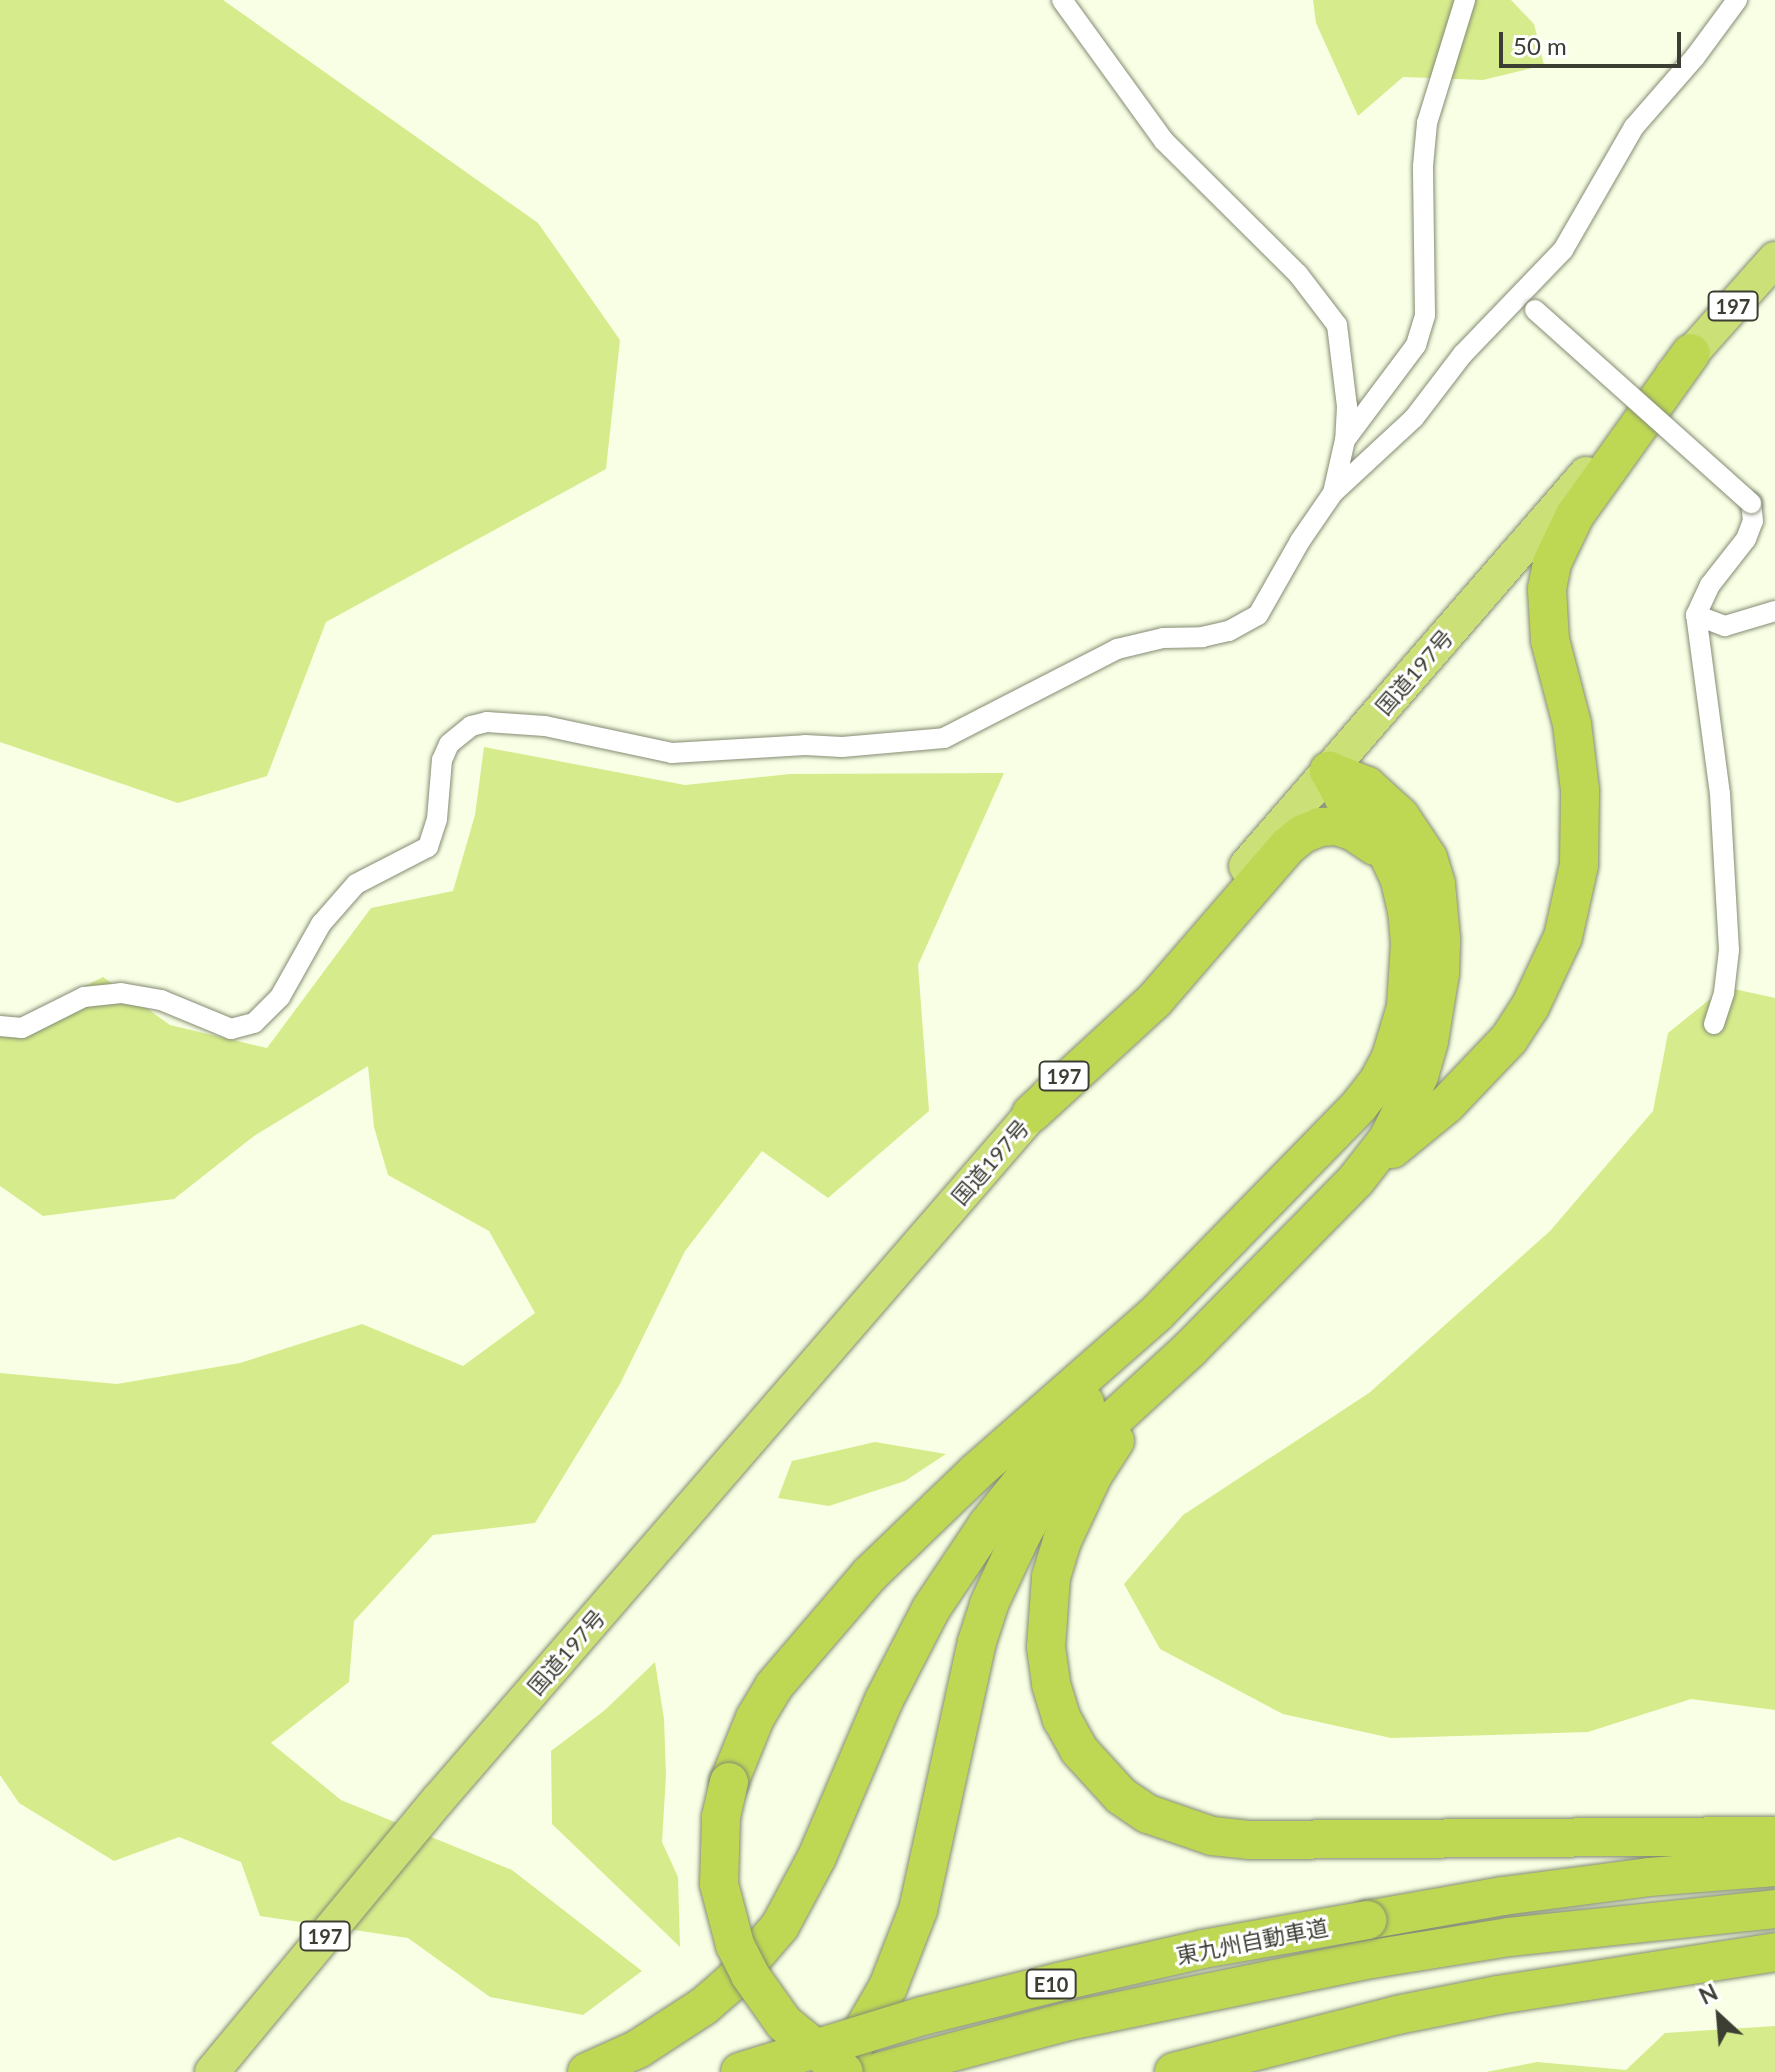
<!DOCTYPE html>
<html>
<head>
<meta charset="utf-8">
<style>
  body { margin:0 }
  #map { position:relative; width:1775px; height:2072px; overflow:hidden; background:#f8ffe5; font-family:Lato,"Noto Sans JP",sans-serif }
  div>[style] { position:absolute }
  .green>* { inset:0; background:#d6ec8c }
  .roads { filter:drop-shadow(0 0 2px #858c74) drop-shadow(0 0 2px #858c74) }
  .minor>* { height:20px; margin:-10px; padding:0 10px; transform-origin:10px; border-radius:10px; background:#fff }
  .trunk>* { height:34px; margin:-17px; padding:0 17px; transform-origin:17px; border-radius:17px; background:#cbe076 }
  .motorway>* { height:38px; margin:-19px; padding:0 19px; transform-origin:19px; border-radius:19px; background:#bed854 }
  .bridges { filter:drop-shadow(0 0 2px #858c74) drop-shadow(0 0 2px #858c74) }
  .minor-bridge>* { height:20px; margin:-10px; padding:0 10px; transform-origin:10px; border-radius:10px; background:#fff }
  .motorway-bridge>* { height:38px; margin:-19px; padding:0 19px; transform-origin:19px; border-radius:19px; background:#bed854 }
  span { translate:-50% -50%; white-space:nowrap; text-align:center; line-height:1.15; -webkit-text-stroke:6px #fff; paint-order:stroke }
  .shield-label span { padding:2px 6px; background:#fff; border:2px solid; border-radius:6px; -webkit-text-stroke-width:0 }
  .shield-label { font-size:20px; color:#3c3e34; font-weight:700 }
  .street-label { font-size:22px; color:#3c3e34 }
  .north { position:absolute; left:1679px; top:1976px; width:80px; height:80px; -webkit-text-stroke:6px #fff; paint-order:stroke; rotate:334deg; font-size:22px; font-weight:700; line-height:32px; text-align:center; color:#3c3e34 }
  .north::after { content:''; display:block; margin:auto; width:28px; height:36px; background:#3c3e34; clip-path:polygon(50% 0,100% 100%,50% 72%,0 100%) }
  .scale { position:absolute; left:1499px; top:32px; width:182px; height:36px; box-sizing:border-box; border:4px solid #3c3e34; border-top:0; padding-left:10px; font-size:24px; line-height:28px; white-space:nowrap; color:#3c3e34; -webkit-text-stroke:6px #fff; paint-order:stroke }
</style>
</head>
<body>
<div id="map">
  <div class="green">
    <i style="clip-path:polygon(0 0,223px 0,538px 223px,620px 340px,606px 469px,326px 622px,267px 776px,178px 803px,0 742px)"></i>
    <i style="clip-path:polygon(1313px 0,1511px 0,1534px 24px,1544px 65px,1483px 80px,1403px 77px,1358px 116px,1316px 23px)"></i>
    <i style="clip-path:polygon(484px 747px,685px 785px,790px 774px,1004px 773px,918px 965px,929px 1111px,828px 1198px,762px 1151px,685px 1251px,620px 1384px,535px 1523px,433px 1535px,354px 1621px,349px 1682px,271px 1743px,341px 1800px,512px 1870px,642px 1971px,583px 2015px,490px 1997px,408px 1938px,260px 1916px,241px 1862px,179px 1837px,114px 1861px,19px 1803px,0 1775px,0 1373px,117px 1384px,240px 1363px,362px 1324px,463px 1366px,535px 1313px,489px 1231px,388px 1175px,374px 1127px,368px 1066px,254px 1136px,174px 1199px,43px 1216px,0 1186px,0 1028px,103px 977px,170px 1025px,267px 1048px,371px 908px,453px 891px,475px 815px)"></i>
    <i style="clip-path:polygon(1725px 987px,1775px 998px,1775px 1710px,1691px 1699px,1588px 1732px,1391px 1738px,1283px 1714px,1160px 1649px,1124px 1584px,1183px 1515px,1369px 1393px,1550px 1231px,1653px 1111px,1668px 1033px)"></i>
    <i style="clip-path:polygon(875px 1442px,946px 1454px,905px 1481px,829px 1506px,778px 1498px,792px 1461px)"></i>
    <i style="clip-path:polygon(655px 1662px,664px 1719px,666px 1775px,662px 1842px,678px 1877px,680px 1947px,552px 1824px,551px 1751px,605px 1710px)"></i>
    <i style="clip-path:polygon(1775px 2026px,1775px 2072px,1486px 2072px,1537px 2062px,1626px 2070px,1665px 2033px)"></i>
  </div>
  <div class="roads">
    <div class="minor">
      <i style="left:1062px;top:0;width:174px;rotate:54.1deg"></i>
      <i style="left:1164px;top:141px;width:189px;rotate:44.8deg"></i>
      <i style="left:1298px;top:274px;width:64px;rotate:52.6deg"></i>
      <i style="left:1337px;top:325px;width:82px;rotate:83deg"></i>
      <i style="left:1347px;top:406px;width:34px;rotate:93deg"></i>
      <i style="left:1345px;top:440px;width:54px;rotate:102.8deg"></i>
      <i style="left:1345px;top:440px;width:119px;rotate:-53.2deg"></i>
      <i style="left:1416px;top:345px;width:31px;rotate:-73deg"></i>
      <i style="left:1425px;top:315px;width:149px;rotate:-90.8deg"></i>
      <i style="left:1423px;top:166px;width:43px;rotate:-84.7deg"></i>
      <i style="left:1427px;top:123px;width:129px;rotate:-72.8deg"></i>
      <i style="left:1696px;top:615px;width:31px;rotate:21deg"></i>
      <i style="left:1725px;top:626px;width:52px;rotate:-16.7deg"></i>
      <i style="left:1714px;top:1024px;width:33px;rotate:-72deg"></i>
      <i style="left:1724px;top:993px;width:43px;rotate:-83.4deg"></i>
      <i style="left:1729px;top:950px;width:156px;rotate:-93.3deg"></i>
      <i style="left:1720px;top:794px;width:181px;rotate:-97.6deg"></i>
      <i style="left:1696px;top:615px;width:33px;rotate:-65deg"></i>
      <i style="left:1710px;top:585px;width:58px;rotate:-52deg"></i>
      <i style="left:1746px;top:539px;width:19px;rotate:-69deg"></i>
      <i style="left:1753px;top:521px;width:18px;rotate:-96deg"></i>
      <i style="left:0;top:1026px;width:22px;rotate:5deg"></i>
      <i style="left:22px;top:1028px;width:69px;rotate:-26.6deg"></i>
      <i style="left:84px;top:997px;width:37px;rotate:-6deg"></i>
      <i style="left:121px;top:993px;width:41px;rotate:9.9deg"></i>
      <i style="left:161px;top:1000px;width:76px;rotate:22.5deg"></i>
      <i style="left:231px;top:1029px;width:24px;rotate:-15deg"></i>
      <i style="left:254px;top:1023px;width:37px;rotate:-45deg"></i>
      <i style="left:280px;top:997px;width:84px;rotate:-60.7deg"></i>
      <i style="left:321px;top:924px;width:53px;rotate:-48.8deg"></i>
      <i style="left:356px;top:884px;width:81px;rotate:-27.2deg"></i>
      <i style="left:428px;top:847px;width:29px;rotate:-72deg"></i>
      <i style="left:437px;top:819px;width:59px;rotate:-85.2deg"></i>
      <i style="left:442px;top:760px;width:17px;rotate:-66deg"></i>
      <i style="left:449px;top:744px;width:28px;rotate:-39deg"></i>
      <i style="left:471px;top:726px;width:16px;rotate:-14deg"></i>
      <i style="left:487px;top:722px;width:58px;rotate:3.9deg"></i>
      <i style="left:545px;top:726px;width:130px;rotate:12deg"></i>
      <i style="left:672px;top:753px;width:133px;rotate:-3.4deg"></i>
      <i style="left:805px;top:745px;width:37px;rotate:3deg"></i>
      <i style="left:842px;top:747px;width:102px;rotate:-5deg"></i>
      <i style="left:944px;top:738px;width:195px;rotate:-27.2deg"></i>
      <i style="left:1117px;top:649px;width:47px;rotate:-13.4deg"></i>
      <i style="left:1163px;top:638px;width:39px;rotate:-1deg"></i>
      <i style="left:1202px;top:637px;width:28px;rotate:-13deg"></i>
      <i style="left:1229px;top:631px;width:33px;rotate:-29deg"></i>
      <i style="left:1258px;top:615px;width:85px;rotate:-60.4deg"></i>
      <i style="left:1300px;top:541px;width:58px;rotate:-55.5deg"></i>
      <i style="left:1333px;top:493px;width:110px;rotate:-42.8deg"></i>
      <i style="left:1414px;top:418px;width:81px;rotate:-52.6deg"></i>
      <i style="left:1463px;top:354px;width:144px;rotate:-46.1deg"></i>
      <i style="left:1563px;top:250px;width:142px;rotate:-60deg"></i>
      <i style="left:1634px;top:127px;width:93px;rotate:-48.9deg"></i>
      <i style="left:1695px;top:57px;width:71px;rotate:-53.6deg"></i>
    </div>
    <div class="trunk">
      <i style="left:1673px;top:374px;width:154px;rotate:-48.4deg"></i>
      <i style="left:1246px;top:866px;width:519px;rotate:-49.06deg"></i>
      <i style="left:212px;top:2072px;width:354px;rotate:-50.3deg"></i>
      <i style="left:438px;top:1800px;width:934px;rotate:-49.13deg"></i>
    </div>
    <div class="motorway">
      <i style="left:1031px;top:1114px;width:167px;rotate:-42.6deg"></i>
      <i style="left:1154px;top:1001px;width:205px;rotate:-49.2deg"></i>
      <i style="left:1288px;top:846px;width:19px;rotate:-39deg"></i>
      <i style="left:1303px;top:834px;width:18px;rotate:-22deg"></i>
      <i style="left:1320px;top:827px;width:17px;rotate:-3deg"></i>
      <i style="left:1337px;top:826px;width:18px;rotate:19deg"></i>
      <i style="left:1354px;top:832px;width:25px;rotate:34deg"></i>
      <i style="left:1392px;top:1149px;width:71px;rotate:-39.3deg"></i>
      <i style="left:1447px;top:1104px;width:90px;rotate:-46.4deg"></i>
      <i style="left:1509px;top:1039px;width:38px;rotate:-57deg"></i>
      <i style="left:1530px;top:1007px;width:77px;rotate:-64.8deg"></i>
      <i style="left:1563px;top:937px;width:74px;rotate:-77.5deg"></i>
      <i style="left:1579px;top:865px;width:75px;rotate:-89.2deg"></i>
      <i style="left:1580px;top:790px;width:66px;rotate:-96.9deg"></i>
      <i style="left:1572px;top:724px;width:87px;rotate:-104.7deg"></i>
      <i style="left:1550px;top:640px;width:51px;rotate:-93.4deg"></i>
      <i style="left:1547px;top:589px;width:26px;rotate:-79deg"></i>
      <i style="left:1552px;top:563px;width:53px;rotate:-64.4deg"></i>
      <i style="left:1575px;top:515px;width:199px;rotate:-54.4deg"></i>
      <i style="left:1115px;top:1441px;width:38px;rotate:123deg"></i>
      <i style="left:1094px;top:1473px;width:75px;rotate:115.2deg"></i>
      <i style="left:1062px;top:1541px;width:38px;rotate:107deg"></i>
      <i style="left:1051px;top:1577px;width:70px;rotate:94.1deg"></i>
      <i style="left:1046px;top:1647px;width:37px;rotate:82deg"></i>
      <i style="left:1051px;top:1684px;width:37px;rotate:73deg"></i>
      <i style="left:1062px;top:1719px;width:35px;rotate:61deg"></i>
      <i style="left:1079px;top:1750px;width:62px;rotate:47.6deg"></i>
      <i style="left:1121px;top:1796px;width:32px;rotate:34deg"></i>
      <i style="left:1148px;top:1814px;width:68px;rotate:19deg"></i>
      <i style="left:1212px;top:1836px;width:37px;rotate:6deg"></i>
      <i style="left:1249px;top:1840px;width:526px;rotate:-0.44deg"></i>
      <i style="left:729px;top:1782px;width:69px;rotate:-67.9deg"></i>
      <i style="left:755px;top:1718px;width:37px;rotate:-59deg"></i>
      <i style="left:774px;top:1686px;width:148px;rotate:-49.4deg"></i>
      <i style="left:870px;top:1574px;width:147px;rotate:-43.9deg"></i>
      <i style="left:976px;top:1472px;width:241px;rotate:-41.3deg"></i>
      <i style="left:1157px;top:1313px;width:289px;rotate:-45.7deg"></i>
      <i style="left:1359px;top:1106px;width:33px;rotate:-52deg"></i>
      <i style="left:1379px;top:1080px;width:26px;rotate:-62deg"></i>
      <i style="left:1391px;top:1057px;width:52px;rotate:-73.3deg"></i>
      <i style="left:1406px;top:1007px;width:64px;rotate:-86.4deg"></i>
      <i style="left:1410px;top:943px;width:32px;rotate:-95deg"></i>
      <i style="left:1407px;top:911px;width:32px;rotate:-103deg"></i>
      <i style="left:1400px;top:880px;width:29px;rotate:-115deg"></i>
      <i style="left:1388px;top:854px;width:62px;rotate:-129.8deg"></i>
      <i style="left:1348px;top:806px;width:40px;rotate:-118deg"></i>
      <i style="left:1367px;top:1920px;width:138px;rotate:-10deg"></i>
      <i style="left:1503px;top:1896px;width:147px;rotate:-7.4deg"></i>
      <i style="left:1649px;top:1877px;width:126px;rotate:-4.5deg"></i>
      <i style="left:849px;top:2054px;width:78px;rotate:-59.8deg"></i>
      <i style="left:888px;top:1987px;width:83px;rotate:-68.7deg"></i>
      <i style="left:918px;top:1910px;width:274px;rotate:-77.6deg"></i>
      <i style="left:977px;top:1642px;width:40px;rotate:-72deg"></i>
      <i style="left:989px;top:1604px;width:77px;rotate:-64.8deg"></i>
      <i style="left:1022px;top:1534px;width:40px;rotate:-60.3deg"></i>
      <i style="left:1042px;top:1499px;width:91px;rotate:-49deg"></i>
      <i style="left:1102px;top:1430px;width:120px;rotate:-42.6deg"></i>
      <i style="left:1190px;top:1349px;width:237px;rotate:-45.5deg"></i>
      <i style="left:1356px;top:1180px;width:52px;rotate:-52deg"></i>
      <i style="left:1388px;top:1139px;width:70px;rotate:-63.8deg"></i>
      <i style="left:1419px;top:1076px;width:36px;rotate:-74deg"></i>
      <i style="left:1429px;top:1041px;width:69px;rotate:-80.8deg"></i>
      <i style="left:1440px;top:973px;width:34px;rotate:-88deg"></i>
      <i style="left:1441px;top:939px;width:55px;rotate:-95.2deg"></i>
      <i style="left:1436px;top:884px;width:27px;rotate:-107deg"></i>
      <i style="left:1428px;top:858px;width:50px;rotate:-123.7deg"></i>
      <i style="left:1400px;top:816px;width:45px;rotate:-137.7deg"></i>
      <i style="left:1367px;top:786px;width:41px;rotate:-158.5deg"></i>
      <i style="left:587px;top:2072px;width:56px;rotate:-24.3deg"></i>
      <i style="left:638px;top:2049px;width:79px;rotate:-33.1deg"></i>
      <i style="left:704px;top:2006px;width:37px;rotate:-41deg"></i>
      <i style="left:732px;top:1982px;width:74px;rotate:-49.4deg"></i>
      <i style="left:780px;top:1926px;width:78px;rotate:-61.8deg"></i>
      <i style="left:817px;top:1857px;width:171px;rotate:-66.9deg"></i>
      <i style="left:884px;top:1700px;width:102px;rotate:-62.7deg"></i>
      <i style="left:931px;top:1609px;width:102px;rotate:-56.2deg"></i>
      <i style="left:988px;top:1524px;width:155px;rotate:-51.3deg"></i>
      <i style="left:878px;top:2072px;width:198px;rotate:-15deg"></i>
      <i style="left:1069px;top:2021px;width:309px;rotate:-11.6deg"></i>
      <i style="left:1372px;top:1959px;width:139px;rotate:-9.1deg"></i>
      <i style="left:1509px;top:1937px;width:267px;rotate:-6deg"></i>
      <i style="left:1174px;top:2072px;width:230px;rotate:-14.3deg"></i>
      <i style="left:1397px;top:2015px;width:103px;rotate:-11.2deg"></i>
      <i style="left:1498px;top:1995px;width:280px;rotate:-8.8deg"></i>
    </div>
  </div>
  <div class="bridges">
    <div class="minor-bridge">
      <i style="left:1535px;top:310px;width:290px;rotate:41.8deg"></i>
    </div>
    <div class="motorway-bridge">
      <i style="left:729px;top:1782px;width:37px;rotate:103deg"></i>
      <i style="left:721px;top:1818px;width:66px;rotate:91.7deg"></i>
      <i style="left:719px;top:1884px;width:63px;rotate:75.3deg"></i>
      <i style="left:735px;top:1945px;width:34px;rotate:63deg"></i>
      <i style="left:750px;top:1975px;width:59px;rotate:54.7deg"></i>
      <i style="left:784px;top:2023px;width:77px;rotate:39.2deg"></i>
      <i style="left:740px;top:2072px;width:190px;rotate:-17.1deg"></i>
      <i style="left:922px;top:2016px;width:140px;rotate:-14deg"></i>
      <i style="left:1058px;top:1982px;width:149px;rotate:-12.8deg"></i>
      <i style="left:1203px;top:1949px;width:167px;rotate:-10deg"></i>
    </div>
  </div>
  <div class="shield-label">
    <span style="left:1733px;top:306px">197</span>
    <span style="left:1064px;top:1076px">197</span>
    <span style="left:325px;top:1936px">197</span>
    <span style="left:1051px;top:1984px">E10</span>
  </div>
  <div class="street-label">
    <span style="left:1414px;top:672px;rotate:-49deg">国道197号</span>
    <span style="left:990px;top:1162px;rotate:-49deg">国道197号</span>
    <span style="left:566px;top:1652px;rotate:-49deg">国道197号</span>
    <span style="left:1252px;top:1941px;rotate:-11deg">東九州自動車道</span>
  </div>
  <div class="north">N</div>
  <div class="scale">50 m</div>
</div>
</body>
</html>
